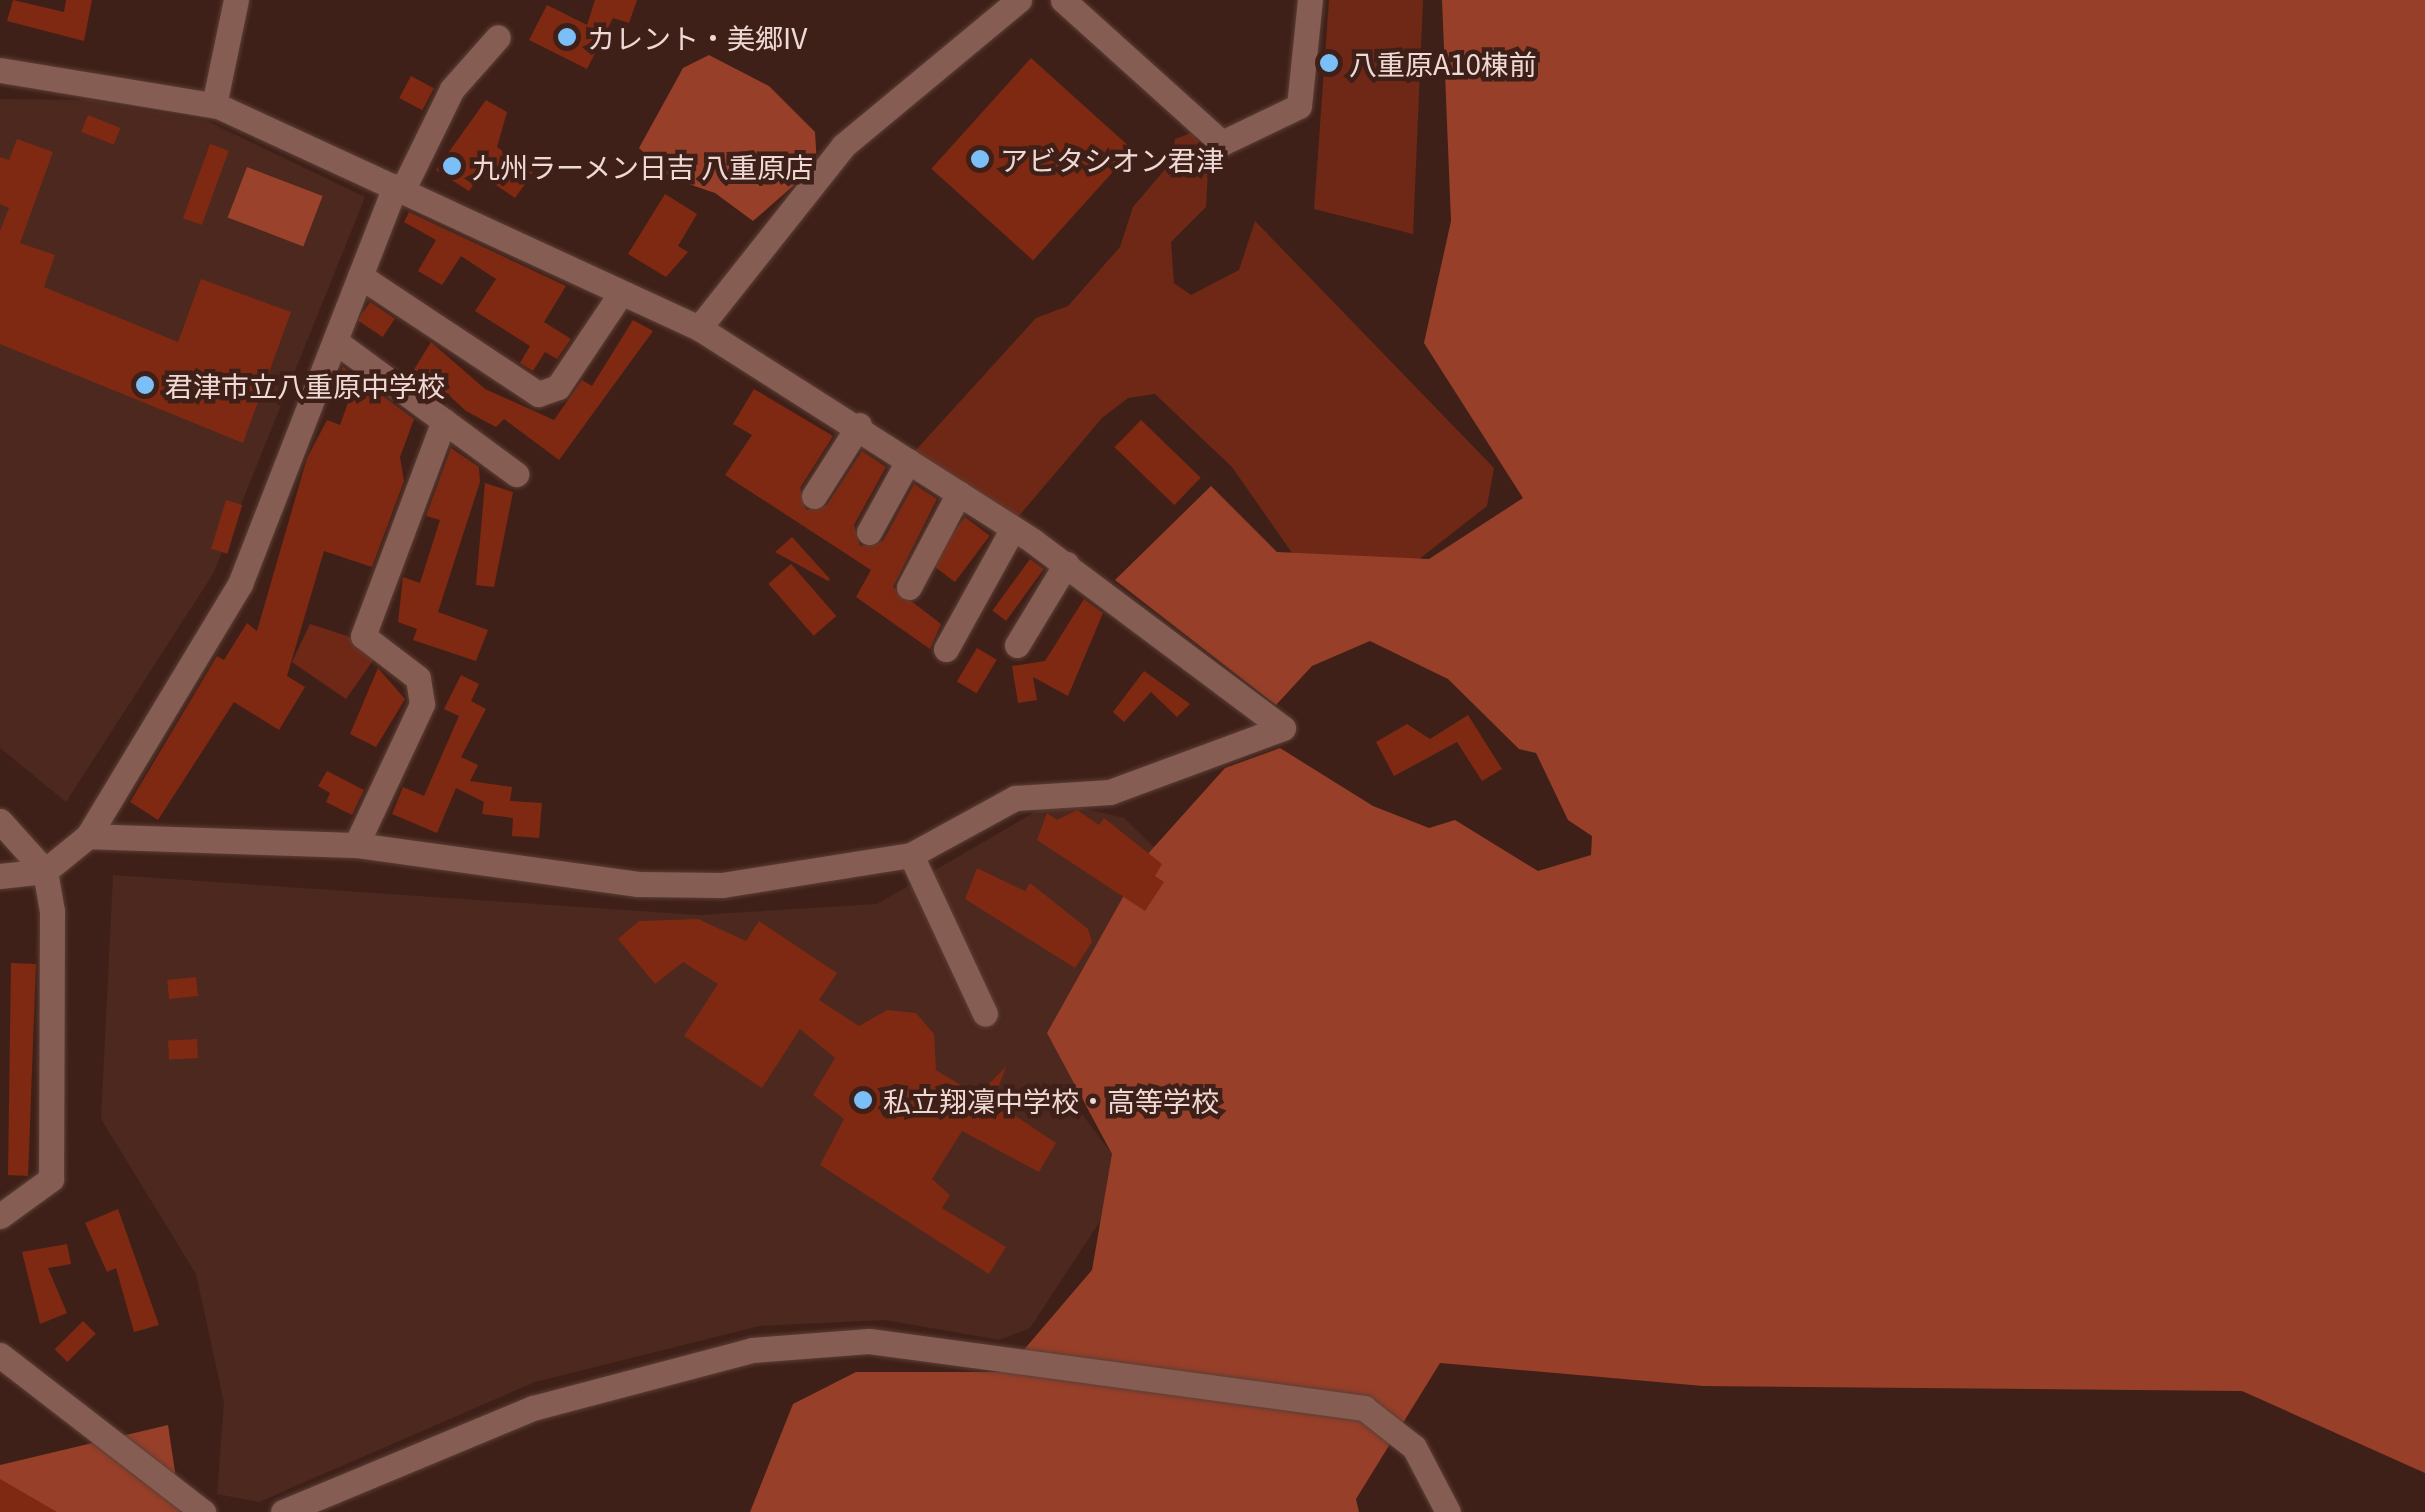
<!DOCTYPE html>
<html>
<head>
<meta charset="utf-8">
<style>
  body { margin:0 }
  #map { position:relative; width:2425px; height:1512px; overflow:hidden; background:#3f2018; font-family:Georgia,"Noto Sans JP",serif }
  div>[style] { position:absolute }
  .built>* { inset:0; background:#4c281e }
  .green>* { inset:0; background:#6f2816 }
  .forest>* { inset:0; background:#983f29 }
  .water>* { inset:0; background:#9b422c; transform-origin:0 0 }
  .building>* { inset:0; background:#7f2912; transform-origin:0 0 }
  .roads { filter:drop-shadow(0 0 2px #5b3e36) drop-shadow(0 0 2px #5b3e36) }
  .minor>* { height:25px; margin:-12.5px; padding:0 12.5px; transform-origin:12.5px; border-radius:12.5px; background:#865d53 }
  .dots>* { width:28px; height:28px; translate:-50% -50%; box-sizing:border-box; border:5px solid #3f2018; border-radius:50% }
  span { translate:-50% -50%; white-space:nowrap; text-align:center; line-height:1.15; -webkit-text-stroke:9px #3f2018; paint-order:stroke }
  .poi-label { font-size:28px; color:#efd9d4 }
  .left { translate:0 -50%; text-align:left }
</style>
</head>
<body>
<div id="map">
  <div class="built">
    <i style="clip-path:polygon(0 99px,88px 100px,207px 121px,365px 197px,213px 574px,66px 802px,0 748px)"></i>
    <i style="clip-path:polygon(1054px 801px,1124px 818px,1199px 891px,1204px 941px,1068px 1095px,1129px 1177px,1030px 1328px,999px 1340px,886px 1320px,759px 1326px,535px 1382px,259px 1502px,217px 1494px,224px 1403px,196px 1274px,101px 1119px,113px 875px,698px 915px,877px 904px)"></i>
  </div>
  <div class="green">
    <i style="clip-path:polygon(1329px 0,1423px 0,1413px 234px,1314px 209px)"></i>
    <i style="clip-path:polygon(1191px 133px,1209px 152px,1206px 207px,1171px 242px,1174px 283px,1191px 295px,1239px 270px,1255px 221px,1494px 468px,1487px 506px,1414px 563px,1297px 560px,1232px 467px,1155px 394px,1128px 398px,1102px 418px,1018px 517px,915px 451px,1036px 318px,1068px 306px,1120px 247px,1133px 207px,1172px 161px,1175px 139px)"></i>
    <i style="clip-path:polygon(310px 624px,350px 637px,374px 659px,346px 699px,292px 662px)"></i>
  </div>
  <div class="forest">
    <i style="clip-path:polygon(1442px 0,2425px 0,2425px 1473px,2242px 1391px,1703px 1386px,1440px 1363px,1356px 1499px,1359px 1512px,750px 1512px,793px 1404px,856px 1372px,1005px 1372px,1092px 1270px,1112px 1154px,1047px 1033px,1146px 856px,1225px 768px,1280px 748px,1373px 806px,1429px 828px,1455px 820px,1538px 871px,1591px 855px,1592px 836px,1568px 820px,1536px 753px,1519px 749px,1448px 679px,1370px 641px,1312px 666px,1276px 705px,1115px 580px,1211px 486px,1277px 552px,1429px 559px,1523px 498px,1424px 343px,1451px 221px)"></i>
    <i style="clip-path:polygon(709px 55px,769px 86px,815px 132px,817px 165px,753px 221px,715px 193px,671px 178px,639px 148px,683px 68px)"></i>
    <i style="clip-path:polygon(168px 1425px,181px 1512px,0 1512px,0 1465px)"></i>
  </div>
  <div class="water">
    <i style="left:247px;top:167px;width:81px;height:54px;rotate:21deg"></i>
  </div>
  <div class="building">
    <i style="clip-path:polygon(13px 0,64px 12px,66px 0,92px 0,84px 41px,7px 21px)"></i>
    <i style="clip-path:polygon(595px 0,637px 0,629px 23px,613px 18px,587px 69px,529px 40px,547px 5px,587px 25px)"></i>
    <i style="left:1031px;top:58px;width:137px;height:149px;rotate:42deg"></i>
    <i style="left:411px;top:76px;width:26px;height:25px;rotate:28deg"></i>
    <i style="clip-path:polygon(486px 100px,507px 112px,497px 147px,533px 173px,515px 198px,481px 175px,469px 191px,436px 170px)"></i>
    <i style="left:88px;top:115px;width:35px;height:18px;rotate:22deg"></i>
    <i style="clip-path:polygon(17px 139px,53px 152px,20px 243px,55px 255px,44px 287px,178px 342px,201px 279px,291px 312px,243px 443px,0 344px,0 231px,9px 208px,0 204px,0 157px,9px 160px)"></i>
    <i style="left:210px;top:144px;width:20px;height:79px;rotate:20deg"></i>
    <i style="clip-path:polygon(665px 194px,697px 214px,678px 246px,688px 252px,666px 277px,628px 254px)"></i>
    <i style="clip-path:polygon(409px 212px,566px 286px,544px 322px,571px 339px,557px 359px,545px 352px,533px 371px,520px 363px,530px 346px,475px 311px,496px 279px,461px 256px,442px 285px,418px 271px,436px 240px,404px 222px)"></i>
    <i style="left:370px;top:302px;width:30px;height:22px;rotate:34deg"></i>
    <i style="clip-path:polygon(633px 320px,653px 331px,559px 460px,504px 419px,496px 427px,466px 411px,428px 376px,422px 385px,410px 376px,431px 342px,485px 389px,554px 420px,582px 380px,592px 386px)"></i>
    <i style="clip-path:polygon(343px 367px,414px 419px,400px 457px,404px 481px,372px 567px,324px 551px,287px 676px,305px 687px,279px 730px,234px 702px,158px 820px,130px 802px,217px 656px,224px 660px,247px 623px,257px 631px,307px 458px,327px 420px,340px 425px,350px 397px,336px 383px)"></i>
    <i style="clip-path:polygon(754px 389px,833px 436px,800px 488px,806px 510px,827px 505px,862px 451px,886px 467px,854px 525px,860px 546px,883px 541px,914px 484px,937px 499px,893px 587px,941px 624px,930px 649px,856px 597px,871px 570px,725px 475px,752px 435px,733px 424px)"></i>
    <i style="left:1141px;top:420px;width:83px;height:38px;rotate:44deg"></i>
    <i style="clip-path:polygon(451px 448px,479px 467px,480px 482px,438px 612px,488px 630px,476px 661px,413px 640px,417px 629px,398px 622px,403px 577px,420px 583px,440px 520px,426px 516px)"></i>
    <i style="clip-path:polygon(485px 483px,513px 492px,494px 587px,476px 585px)"></i>
    <i style="left:226px;top:500px;width:17px;height:51px;rotate:17deg"></i>
    <i style="left:965px;top:517px;width:31px;height:58px;rotate:37deg"></i>
    <i style="clip-path:polygon(792px 537px,830px 579px,828px 581px,775px 552px)"></i>
    <i style="left:1030px;top:559px;width:17px;height:64px;rotate:36deg"></i>
    <i style="left:791px;top:564px;width:69px;height:30px;rotate:49deg"></i>
    <i style="clip-path:polygon(1084px 599px,1103px 613px,1068px 696px,1033px 677px,1037px 700px,1018px 703px,1012px 666px,1045px 661px)"></i>
    <i style="left:977px;top:648px;width:23px;height:39px;rotate:31deg"></i>
    <i style="clip-path:polygon(378px 668px,405px 699px,376px 747px,350px 734px)"></i>
    <i style="clip-path:polygon(1144px 671px,1190px 704px,1177px 717px,1151px 692px,1124px 722px,1113px 712px)"></i>
    <i style="clip-path:polygon(461px 675px,479px 684px,471px 701px,486px 709px,461px 757px,478px 765px,470px 781px,512px 787px,510px 801px,542px 803px,539px 838px,512px 836px,513px 818px,482px 814px,484px 802px,456px 788px,437px 833px,392px 814px,403px 787px,424px 796px,459px 716px,444px 709px)"></i>
    <i style="clip-path:polygon(1468px 715px,1502px 769px,1482px 781px,1457px 742px,1394px 776px,1376px 742px,1407px 724px,1430px 739px)"></i>
    <i style="clip-path:polygon(327px 771px,364px 790px,352px 815px,326px 802px,330px 793px,318px 786px)"></i>
    <i style="clip-path:polygon(1077px 810px,1099px 825px,1104px 818px,1162px 864px,1155px 876px,1164px 882px,1145px 911px,1037px 840px,1047px 813px,1057px 820px)"></i>
    <i style="clip-path:polygon(977px 868px,1025px 891px,1030px 883px,1088px 929px,1092px 942px,1075px 968px,965px 899px)"></i>
    <i style="clip-path:polygon(698px 919px,746px 941px,759px 921px,837px 973px,819px 1000px,859px 1026px,887px 1010px,916px 1013px,934px 1034px,936px 1070px,977px 1095px,1006px 1067px,993px 1101px,1056px 1143px,1039px 1172px,962px 1131px,932px 1179px,950px 1195px,942px 1208px,1006px 1247px,989px 1274px,820px 1165px,844px 1119px,813px 1095px,835px 1058px,800px 1029px,762px 1088px,684px 1036px,718px 984px,683px 962px,655px 984px,618px 939px,639px 921px)"></i>
    <i style="clip-path:polygon(11px 963px,36px 964px,28px 1176px,8px 1175px)"></i>
    <i style="left:196px;top:977px;width:19px;height:29px;rotate:84deg"></i>
    <i style="left:197px;top:1039px;width:19px;height:29px;rotate:87deg"></i>
    <i style="clip-path:polygon(118px 1209px,159px 1325px,134px 1332px,116px 1268px,107px 1272px,85px 1223px)"></i>
    <i style="clip-path:polygon(67px 1244px,71px 1264px,48px 1268px,67px 1313px,40px 1324px,22px 1252px)"></i>
    <i style="left:83px;top:1321px;width:18px;height:40px;rotate:45deg"></i>
    <i style="clip-path:polygon(0 1479px,57px 1512px,0 1512px)"></i>
  </div>
  <div class="roads">
    <div class="minor">
      <i style="left:1063px;top:0;width:214px;rotate:42deg"></i>
      <i style="left:1222px;top:143px;width:85px;rotate:-25.7deg"></i>
      <i style="left:1299px;top:106px;width:107px;rotate:-84.1deg"></i>
      <i style="left:0;top:70px;width:221px;rotate:9.4deg"></i>
      <i style="left:218px;top:106px;width:530px;rotate:24.78deg"></i>
      <i style="left:699px;top:328px;width:396px;rotate:32.5deg"></i>
      <i style="left:1033px;top:541px;width:312px;rotate:36.8deg"></i>
      <i style="left:1283px;top:728px;width:184px;rotate:159.7deg"></i>
      <i style="left:1110px;top:792px;width:95px;rotate:176.4deg"></i>
      <i style="left:1015px;top:798px;width:119px;rotate:151.3deg"></i>
      <i style="left:911px;top:855px;width:192px;rotate:171deg"></i>
      <i style="left:721px;top:885px;width:83px;rotate:-179.3deg"></i>
      <i style="left:638px;top:884px;width:285px;rotate:-172.1deg"></i>
      <i style="left:356px;top:845px;width:268px;rotate:-178.1deg"></i>
      <i style="left:214px;top:105px;width:107px;rotate:-78.2deg"></i>
      <i style="left:403px;top:189px;width:111px;rotate:-63.9deg"></i>
      <i style="left:452px;top:89px;width:69px;rotate:-48.5deg"></i>
      <i style="left:360px;top:276px;width:214px;rotate:33.5deg"></i>
      <i style="left:538px;top:394px;width:21px;rotate:-19deg"></i>
      <i style="left:558px;top:387px;width:113px;rotate:-56.2deg"></i>
      <i style="left:699px;top:328px;width:232px;rotate:-51.6deg"></i>
      <i style="left:843px;top:146px;width:229px;rotate:-39.7deg"></i>
      <i style="left:335px;top:341px;width:225px;rotate:36.3deg"></i>
      <i style="left:814px;top:496px;width:84px;rotate:-57.6deg"></i>
      <i style="left:869px;top:532px;width:81px;rotate:-61.2deg"></i>
      <i style="left:909px;top:587px;width:106px;rotate:-62deg"></i>
      <i style="left:1017px;top:645px;width:95px;rotate:-58.8deg"></i>
      <i style="left:946px;top:649px;width:138px;rotate:-61deg"></i>
      <i style="left:0;top:821px;width:67px;rotate:48deg"></i>
      <i style="left:45px;top:871px;width:41px;rotate:80.1deg"></i>
      <i style="left:52px;top:911px;width:268px;rotate:90.2deg"></i>
      <i style="left:51px;top:1179px;width:63px;rotate:144deg"></i>
      <i style="left:356px;top:845px;width:156px;rotate:-64.9deg"></i>
      <i style="left:422px;top:704px;width:26px;rotate:-99deg"></i>
      <i style="left:418px;top:678px;width:69px;rotate:-142.6deg"></i>
      <i style="left:363px;top:636px;width:230px;rotate:-69.4deg"></i>
      <i style="left:911px;top:855px;width:175px;rotate:65deg"></i>
      <i style="left:0;top:876px;width:45px;rotate:-6.3deg"></i>
      <i style="left:45px;top:871px;width:55px;rotate:-39.1deg"></i>
      <i style="left:88px;top:836px;width:294px;rotate:-58.9deg"></i>
      <i style="left:240px;top:584px;width:427px;rotate:-68.7deg"></i>
      <i style="left:0;top:1355px;width:257px;rotate:37.7deg"></i>
      <i style="left:283px;top:1512px;width:271px;rotate:-22.6deg"></i>
      <i style="left:533px;top:1408px;width:227px;rotate:-14.8deg"></i>
      <i style="left:752px;top:1350px;width:117px;rotate:-4.4deg"></i>
      <i style="left:869px;top:1341px;width:500px;rotate:7.7deg"></i>
      <i style="left:1364px;top:1408px;width:63px;rotate:38deg"></i>
      <i style="left:1414px;top:1447px;width:73px;rotate:62.4deg"></i>
    </div>
  </div>
  <div class="dots">
    <i style="left:567px;top:37px;background:#7abff8"></i>
    <i style="left:1329px;top:63px;background:#7abff8"></i>
    <i style="left:980px;top:159px;background:#7abff8"></i>
    <i style="left:452px;top:166px;background:#7abff8"></i>
    <i style="left:145px;top:385px;background:#7abff8"></i>
    <i style="left:863px;top:1100px;background:#7abff8"></i>
  </div>
  <div class="poi-label">
    <span class="left" style="left:587px;top:37px">カレント・美郷IV</span>
    <span class="left" style="left:1349px;top:63px">八重原A10棟前</span>
    <span class="left" style="left:1000px;top:159px">アビタシオン君津</span>
    <span class="left" style="left:472px;top:166px">九州ラーメン日吉 八重原店</span>
    <span class="left" style="left:165px;top:385px">君津市立八重原中学校</span>
    <span class="left" style="left:883px;top:1100px">私立翔凜中学校・高等学校</span>
  </div>
</div>
</body>
</html>
